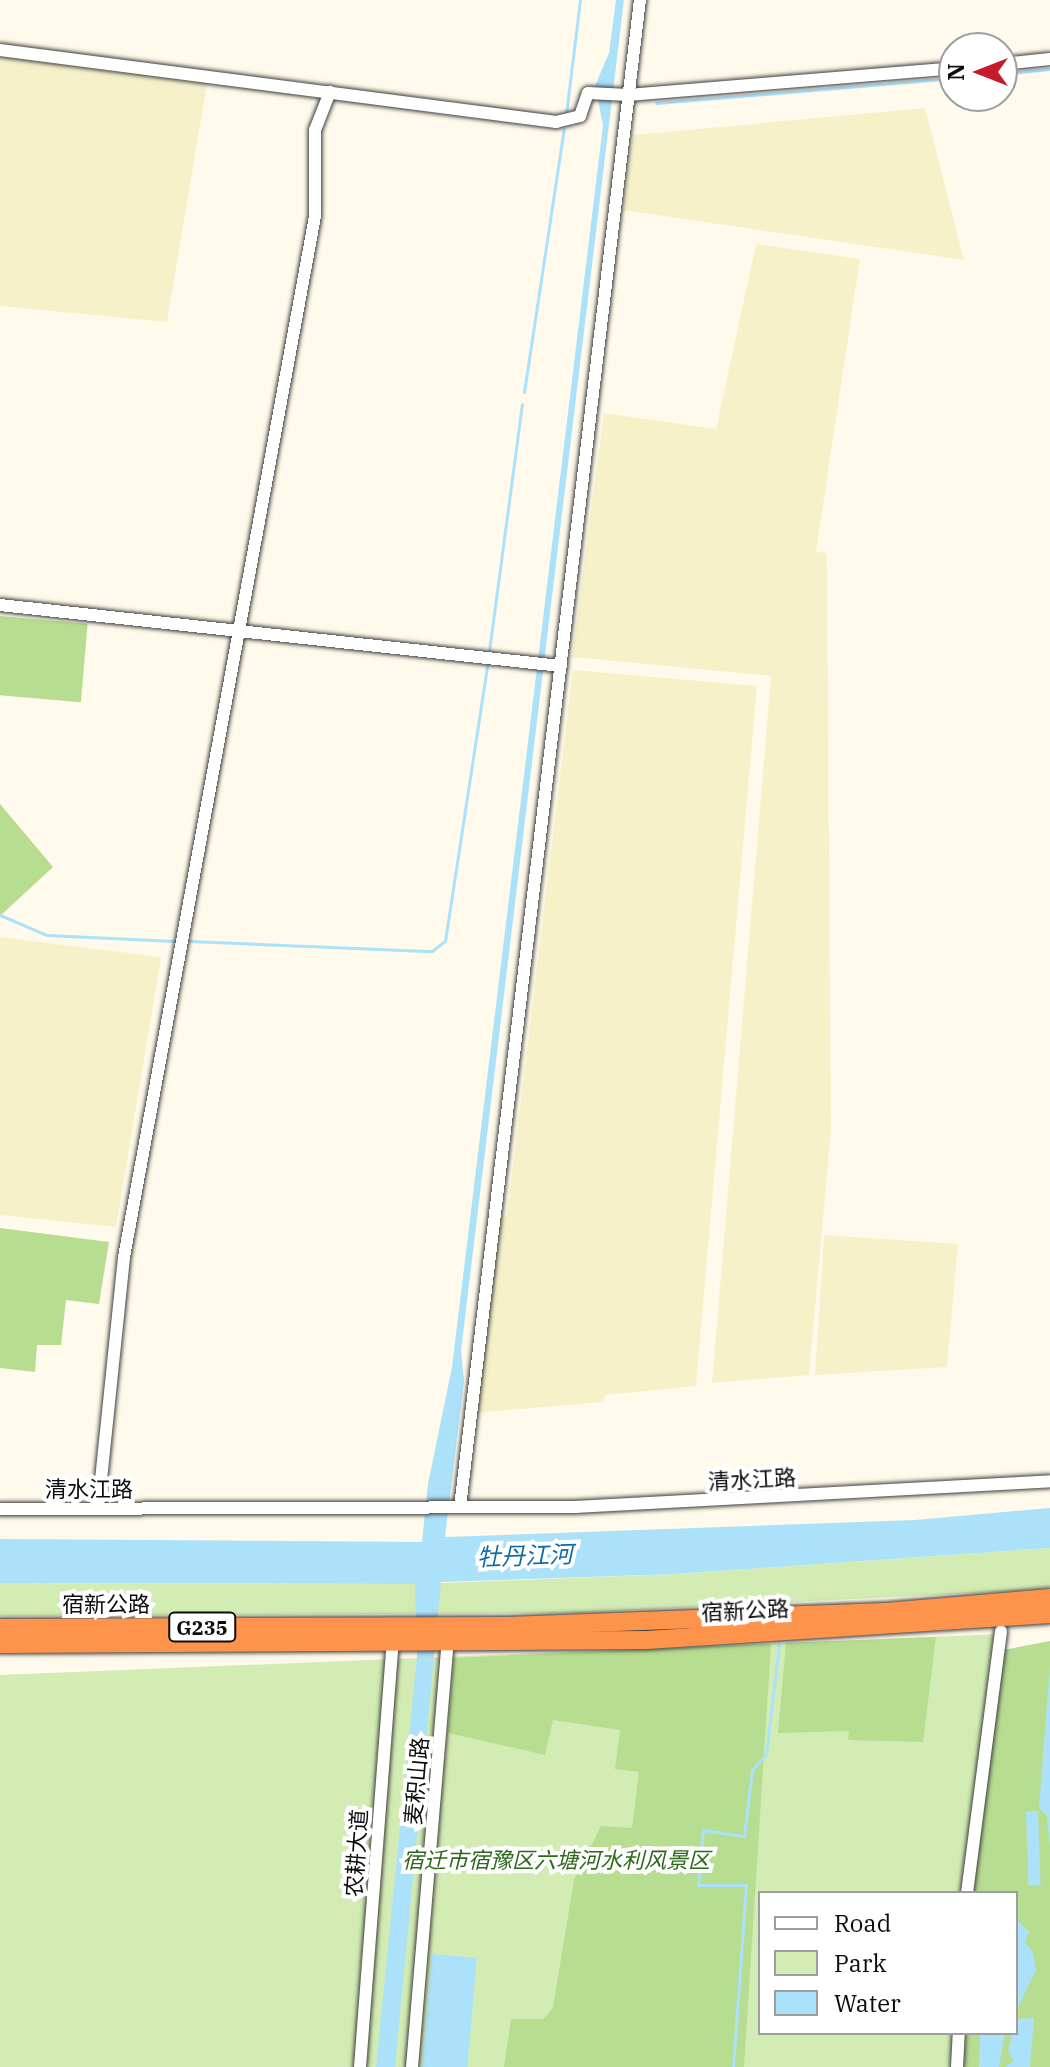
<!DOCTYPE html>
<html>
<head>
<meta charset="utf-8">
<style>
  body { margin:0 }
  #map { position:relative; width:1050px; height:2067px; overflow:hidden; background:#fffaeb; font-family:"IBM Plex Serif","Noto Sans SC",serif }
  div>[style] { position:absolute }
  .farmland>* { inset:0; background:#f7f1ca }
  .green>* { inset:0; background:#d3ecb3 }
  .forest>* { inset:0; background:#b7dd91; transform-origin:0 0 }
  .water>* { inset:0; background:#ace1fa; transform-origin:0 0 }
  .stream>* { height:3px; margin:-1.5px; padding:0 1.5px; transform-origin:1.5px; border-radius:1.5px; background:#ace1fa }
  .roads { filter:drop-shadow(0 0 2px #3f3f3f) drop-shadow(0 0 2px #3f3f3f) }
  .minor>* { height:12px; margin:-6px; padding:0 6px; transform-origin:6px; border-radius:6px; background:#fff }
  .highway>* { height:18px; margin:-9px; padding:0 9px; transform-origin:9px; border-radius:9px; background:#fe944b }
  span { translate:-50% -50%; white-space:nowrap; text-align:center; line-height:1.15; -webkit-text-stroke:8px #fff; paint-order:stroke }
  .shield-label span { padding:2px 6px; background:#fff; border:2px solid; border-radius:6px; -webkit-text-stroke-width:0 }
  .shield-label { font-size:20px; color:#0c0c0c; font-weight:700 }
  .street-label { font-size:22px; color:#0c0c0c }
  .park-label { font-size:22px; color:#2d6819; font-style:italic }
  .water-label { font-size:24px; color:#0e6aa5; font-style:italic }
  .legend { position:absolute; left:758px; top:1891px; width:260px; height:144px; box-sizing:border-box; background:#fff; border:2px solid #9e9e9e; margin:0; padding:10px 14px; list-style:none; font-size:24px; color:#0c0c0c }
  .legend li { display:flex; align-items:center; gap:16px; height:40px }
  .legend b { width:40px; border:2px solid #9e9e9e }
  .north { position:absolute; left:938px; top:32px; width:80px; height:80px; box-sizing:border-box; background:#fff; border:2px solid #9e9e9e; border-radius:50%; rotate:270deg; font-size:22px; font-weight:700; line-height:32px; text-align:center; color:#0c0c0c }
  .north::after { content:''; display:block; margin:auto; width:28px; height:36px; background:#c51c2c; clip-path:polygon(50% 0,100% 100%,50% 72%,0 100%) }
</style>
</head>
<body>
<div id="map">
  <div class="farmland">
    <i style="clip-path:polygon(0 57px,207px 84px,167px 322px,0 306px)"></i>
    <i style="clip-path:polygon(925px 108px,964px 260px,623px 210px,633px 135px)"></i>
    <i style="clip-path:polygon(756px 244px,860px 259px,816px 552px,827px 553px,831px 1131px,809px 1375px,712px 1383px,771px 676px,572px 657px,604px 413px,716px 429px)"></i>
    <i style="clip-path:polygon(573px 670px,757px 686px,696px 1386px,605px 1395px,604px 1402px,474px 1413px,498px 1216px,507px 1216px)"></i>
    <i style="clip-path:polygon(0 937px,161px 957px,116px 1227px,0 1215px)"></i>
    <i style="clip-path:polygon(824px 1235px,958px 1244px,947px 1367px,815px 1375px)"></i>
  </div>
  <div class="green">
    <i style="clip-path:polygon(1050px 1548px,1050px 1587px,1015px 1591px,573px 1613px,0 1616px,0 1583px,415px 1584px,675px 1574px)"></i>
    <i style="clip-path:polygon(1005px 1634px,972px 1893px,760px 1893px,760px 2033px,966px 2033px,964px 2067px,0 2067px,0 1675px)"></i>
  </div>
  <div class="forest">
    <i style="left:0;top:616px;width:88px;height:79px;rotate:5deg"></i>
    <i style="clip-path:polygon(0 804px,53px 867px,0 916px)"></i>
    <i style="clip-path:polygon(0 1228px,109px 1242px,99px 1304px,66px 1300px,61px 1345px,37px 1345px,35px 1372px,0 1368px)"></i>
    <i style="clip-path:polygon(936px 1637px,923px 1742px,848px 1740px,849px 1731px,778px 1733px,786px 1643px)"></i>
    <i style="clip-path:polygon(1050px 1641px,1050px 2067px,964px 2067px,966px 2033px,1016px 2033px,1016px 1893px,972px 1893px,1003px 1650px)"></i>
    <i style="clip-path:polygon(771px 1644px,744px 2067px,504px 2067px,511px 2019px,544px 2019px,553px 2007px,574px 1880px,601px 1826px,632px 1828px,639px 1772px,615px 1769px,620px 1730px,553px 1720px,545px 1755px,448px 1733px,454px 1658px)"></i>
  </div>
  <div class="water">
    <i style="clip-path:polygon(616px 0,624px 0,461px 1351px,464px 1381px,445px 1537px,915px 1520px,1050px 1508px,1050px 1548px,675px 1574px,441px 1582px,395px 2067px,376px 2067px,417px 1656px,415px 1584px,0 1583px,0 1539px,422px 1542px,428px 1484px,452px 1367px,603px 125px,595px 86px,609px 53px)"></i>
    <i style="clip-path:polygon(1050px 1665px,1050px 1848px,1047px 1816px,1039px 1808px)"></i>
    <i style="left:1038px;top:1811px;width:74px;height:12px;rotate:88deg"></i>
    <i style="clip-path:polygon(1016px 1918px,1029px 1932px,1025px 1942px,1033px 1953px,1036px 1970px,1016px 2011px)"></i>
    <i style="left:432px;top:1954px;width:45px;height:114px;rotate:5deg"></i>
    <i style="clip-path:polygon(1034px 2018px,1030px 2067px,1005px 2067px,1014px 2061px,1008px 2051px,1016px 2019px)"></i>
    <i style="clip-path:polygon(1005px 2033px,999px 2067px,979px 2067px,980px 2034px)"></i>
  </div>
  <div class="stream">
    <i style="left:1002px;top:74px;width:48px;rotate:-5.9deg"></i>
    <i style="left:656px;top:103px;width:299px;rotate:-4.8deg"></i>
    <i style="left:566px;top:114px;width:115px;rotate:-83deg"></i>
    <i style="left:524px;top:392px;width:266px;rotate:-81.4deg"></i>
    <i style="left:489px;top:651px;width:249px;rotate:-82.4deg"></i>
    <i style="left:0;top:915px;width:51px;rotate:23.1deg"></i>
    <i style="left:47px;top:935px;width:128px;rotate:2.7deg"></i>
    <i style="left:190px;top:941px;width:242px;rotate:2.4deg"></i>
    <i style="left:432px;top:951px;width:16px;rotate:-38deg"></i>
    <i style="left:445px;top:941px;width:279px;rotate:-81.3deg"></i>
    <i style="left:733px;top:2067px;width:182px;rotate:-85.9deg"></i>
    <i style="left:746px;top:1885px;width:48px;rotate:180deg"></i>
    <i style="left:698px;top:1885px;width:55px;rotate:-84.8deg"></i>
    <i style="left:703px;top:1830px;width:41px;rotate:8.3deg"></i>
    <i style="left:744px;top:1836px;width:66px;rotate:-83.1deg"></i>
    <i style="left:752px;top:1770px;width:21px;rotate:-49deg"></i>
    <i style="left:766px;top:1754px;width:110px;rotate:-83.2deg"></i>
  </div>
  <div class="roads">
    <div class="minor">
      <i style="left:0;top:50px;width:561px;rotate:7.38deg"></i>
      <i style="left:556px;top:122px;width:25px;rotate:-14deg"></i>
      <i style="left:580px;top:116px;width:24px;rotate:-71deg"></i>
      <i style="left:588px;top:93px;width:40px;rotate:2.9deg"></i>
      <i style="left:628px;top:95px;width:327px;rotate:-4.7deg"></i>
      <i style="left:1002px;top:64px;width:48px;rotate:-5.9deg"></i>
      <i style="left:0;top:605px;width:564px;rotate:6.21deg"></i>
      <i style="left:460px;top:1507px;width:1518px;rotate:-83.19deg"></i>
      <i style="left:0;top:1509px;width:576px;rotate:-0.2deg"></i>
      <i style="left:576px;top:1507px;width:475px;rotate:-3.1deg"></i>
      <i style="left:98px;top:1509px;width:253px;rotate:-84.1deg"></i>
      <i style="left:124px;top:1257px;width:1058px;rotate:-79.6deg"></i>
      <i style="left:315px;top:216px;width:86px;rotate:-90deg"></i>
      <i style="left:315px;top:130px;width:41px;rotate:-68.5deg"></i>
      <i style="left:967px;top:1893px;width:264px;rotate:-82.6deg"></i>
      <i style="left:360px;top:2067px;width:426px;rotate:-85.6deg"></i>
      <i style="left:412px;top:2067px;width:427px;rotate:-85.2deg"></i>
      <i style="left:957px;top:2067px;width:34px;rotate:-87deg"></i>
    </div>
    <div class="highway">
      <i style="left:0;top:1628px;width:507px;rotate:-0.23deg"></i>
      <i style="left:507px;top:1626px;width:379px;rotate:-2.1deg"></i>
      <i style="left:886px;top:1612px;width:165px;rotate:-4.9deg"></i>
      <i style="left:0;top:1644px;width:647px;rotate:-0.35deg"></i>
      <i style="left:647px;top:1640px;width:404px;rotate:-3.7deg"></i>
    </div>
  </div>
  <div class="shield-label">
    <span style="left:202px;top:1627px">G235</span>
  </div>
  <div class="street-label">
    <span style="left:752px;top:1479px;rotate:-3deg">清水江路</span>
    <span style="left:89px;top:1489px">清水江路</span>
    <span style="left:106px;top:1604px">宿新公路</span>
    <span style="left:745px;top:1610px;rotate:-3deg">宿新公路</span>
    <span style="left:416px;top:1781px;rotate:-85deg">麦积山路</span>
    <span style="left:356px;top:1853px;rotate:-86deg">农耕大道</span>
  </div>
  <div class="park-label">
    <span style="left:556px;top:1860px">宿迁市宿豫区六塘河水利风景区</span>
  </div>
  <div class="water-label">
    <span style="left:525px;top:1556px;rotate:-2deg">牡丹江河</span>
  </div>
  <ul class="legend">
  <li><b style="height:10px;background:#fff"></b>Road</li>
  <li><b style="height:22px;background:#d3ecb3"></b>Park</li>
  <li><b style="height:22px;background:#ace1fa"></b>Water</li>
  </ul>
  <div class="north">N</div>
</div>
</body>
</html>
